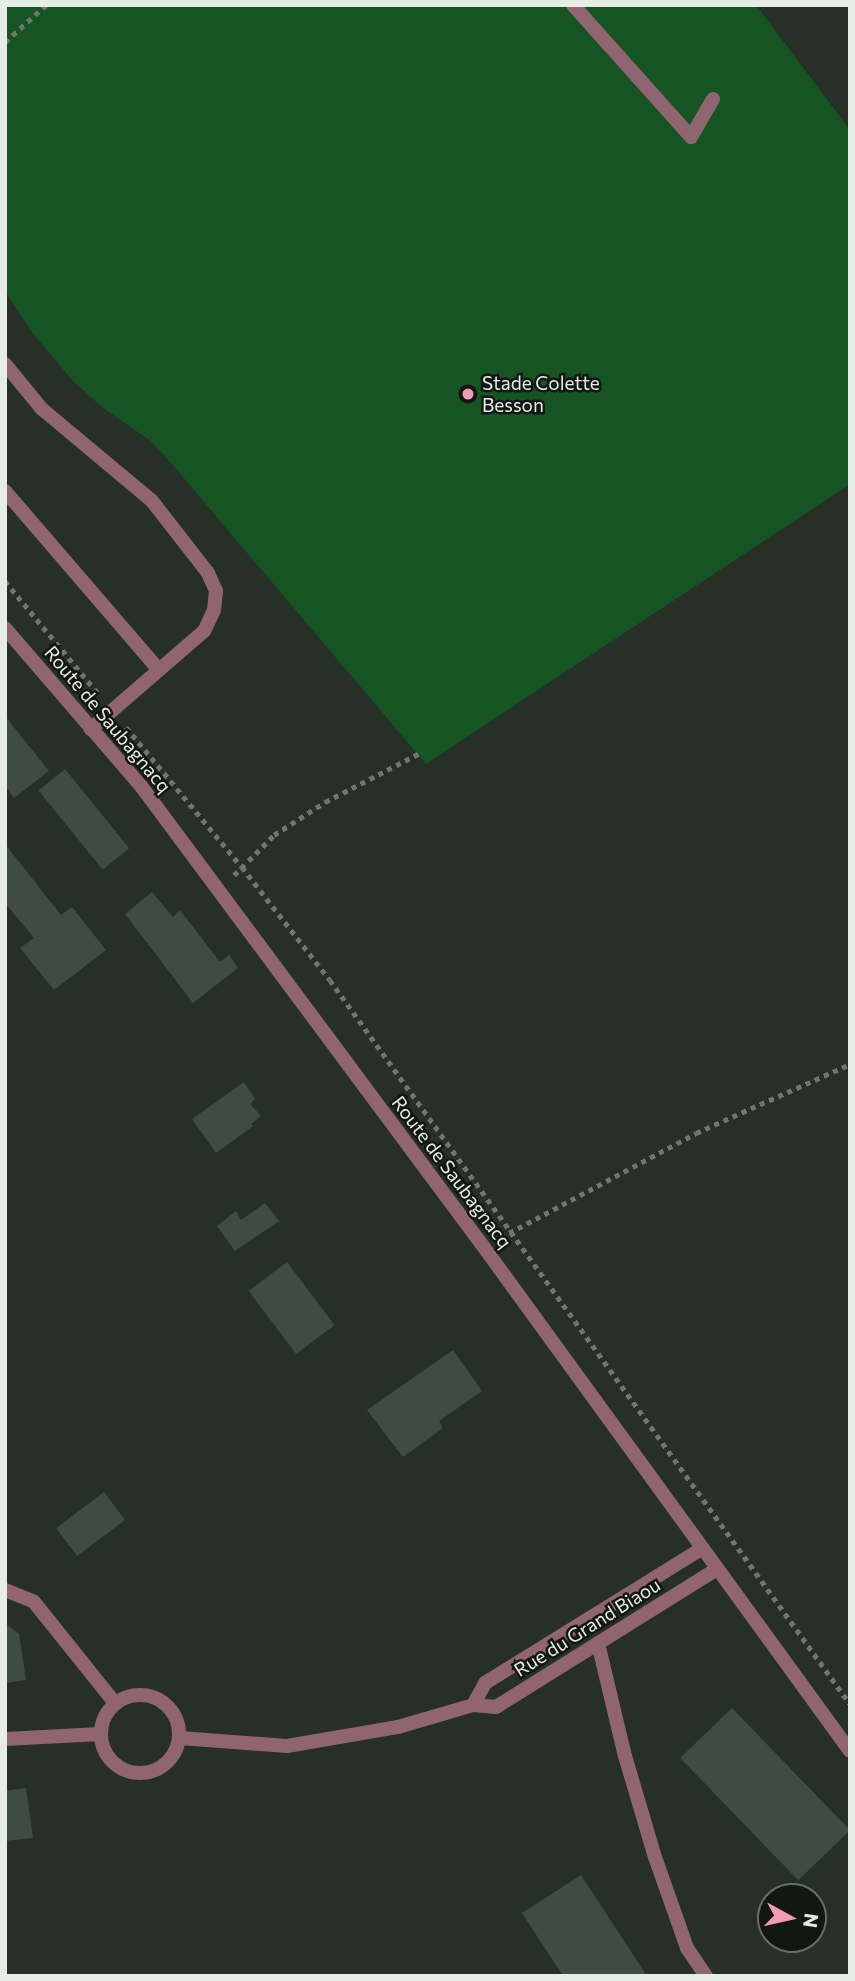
<!DOCTYPE html>
<html>
<head>
<meta charset="utf-8">
<style>
  body { margin:0 }
  #map { position:relative; width:855px; height:1981px; overflow:hidden; background:#273027; font-family:Commissioner,sans-serif }
  div>[style] { position:absolute }
  .green>* { inset:0; background:#165523 }
  .building>* { inset:0; background:#404b41; transform-origin:0 0 }
  .path>* { height:4.5px; margin-top:-2.25px; transform-origin:0; background:repeating-linear-gradient(90deg,#6e766e 0 5px,transparent 0 10px) }
  .service>* { height:14px; margin:-7px; padding:0 7px; transform-origin:7px; border-radius:7px; background:#906570 }
  .minor>* { height:14px; margin:-7px; padding:0 7px; transform-origin:7px; border-radius:7px; background:#906570 }
  .minor>.ring { margin:-7px; padding:0; box-sizing:content-box; background:none; border:14px solid #906570; border-radius:50% }
  .dots>* { width:19px; height:19px; translate:-50% -50%; box-sizing:border-box; border:4px solid #131713; border-radius:50% }
  span { translate:-50% -50%; white-space:nowrap; text-align:center; line-height:1.15; -webkit-text-stroke:5px #131713; paint-order:stroke }
  .poi-label { font-size:19px; color:#e6ede7 }
  .left { translate:0 -50%; text-align:left }
  .street-label { font-size:19px; color:#e6ede7 }
  .frame { position:absolute; inset:0; border:7px solid #e6ede7; pointer-events:none }
  .north { position:absolute; left:757px; top:1883px; width:70px; height:70px; box-sizing:border-box; background:#131713; border:2px solid #676d68; border-radius:50%; rotate:98deg; font-size:19px; font-weight:700; line-height:28px; text-align:center; color:#e6ede7 }
  .north::after { content:''; display:block; margin:auto; width:24px; height:32px; background:#f19ab1; clip-path:polygon(50% 0,100% 100%,50% 72%,0 100%) }
</style>
</head>
<body>
<div id="map">
  <div class="green">
    <i style="clip-path:polygon(5px 5px,756px 5px,850px 130px,850px 484px,426px 764px,171px 463px,151px 441px,103px 408px,71px 379px,31px 331px,5px 291px)"></i>
  </div>
  <div class="building">
    <i style="clip-path:polygon(5px 716px,49px 771px,14px 798px,5px 786px)"></i>
    <i style="left:65px;top:769px;width:102px;height:34px;rotate:51deg"></i>
    <i style="clip-path:polygon(5px 844px,61px 915px,72px 907px,106px 950px,54px 990px,20px 948px,34px 938px,5px 903px)"></i>
    <i style="clip-path:polygon(152px 892px,173px 917px,180px 910px,220px 962px,229px 955px,238px 968px,193px 1003px,125px 914px)"></i>
    <i style="clip-path:polygon(244px 1082px,255px 1099px,250px 1104px,261px 1116px,251px 1124px,253px 1126px,216px 1153px,192px 1119px)"></i>
    <i style="clip-path:polygon(265px 1203px,279px 1221px,235px 1251px,217px 1226px,236px 1211px,241px 1220px)"></i>
    <i style="left:287px;top:1262px;width:79px;height:48px;rotate:53deg"></i>
    <i style="clip-path:polygon(453px 1350px,482px 1391px,439px 1421px,443px 1428px,403px 1457px,367px 1410px)"></i>
    <i style="left:104px;top:1492px;width:35px;height:60px;rotate:53deg"></i>
    <i style="clip-path:polygon(5px 1623px,19px 1634px,26px 1680px,5px 1683px)"></i>
    <i style="left:732px;top:1708px;width:170px;height:72px;rotate:46deg"></i>
    <i style="clip-path:polygon(26px 1788px,33px 1838px,5px 1841px,5px 1791px)"></i>
    <i style="clip-path:polygon(581px 1875px,647px 1976px,563px 1976px,522px 1913px)"></i>
  </div>
  <div class="path">
    <i style="left:5px;top:42px;width:55px;rotate:-42.1deg"></i>
    <i style="left:5px;top:581px;width:149px;rotate:50.4deg"></i>
    <i style="left:126px;top:727px;width:182px;rotate:50.4deg"></i>
    <i style="left:242px;top:867px;width:143px;rotate:52.1deg"></i>
    <i style="left:330px;top:980px;width:891px;rotate:54.31deg"></i>
    <i style="left:234px;top:875px;width:57px;rotate:-45deg"></i>
    <i style="left:274px;top:835px;width:61px;rotate:-32.9deg"></i>
    <i style="left:325px;top:802px;width:105px;rotate:-27.3deg"></i>
    <i style="left:509px;top:1233px;width:212px;rotate:-28.1deg"></i>
    <i style="left:696px;top:1133px;width:169px;rotate:-24.1deg"></i>
  </div>
  <div class="service">
    <i style="left:573px;top:5px;width:177px;rotate:48.2deg"></i>
    <i style="left:691px;top:137px;width:44px;rotate:-59.9deg"></i>
    <i style="left:5px;top:364px;width:58px;rotate:50.6deg"></i>
    <i style="left:42px;top:409px;width:143px;rotate:39.9deg"></i>
    <i style="left:152px;top:501px;width:91px;rotate:52.1deg"></i>
    <i style="left:208px;top:573px;width:20px;rotate:66deg"></i>
    <i style="left:216px;top:591px;width:19px;rotate:96deg"></i>
    <i style="left:214px;top:610px;width:23px;rotate:115deg"></i>
    <i style="left:204px;top:631px;width:150px;rotate:139.1deg"></i>
    <i style="left:5px;top:491px;width:236px;rotate:49.3deg"></i>
  </div>
  <div class="minor">
    <i style="left:5px;top:628px;width:208px;rotate:49.3deg"></i>
    <i style="left:141px;top:786px;width:573px;rotate:53.37deg"></i>
    <i style="left:483px;top:1246px;width:624px;rotate:53.99deg"></i>
    <i style="left:5px;top:1590px;width:31px;rotate:22deg"></i>
    <i style="left:34px;top:1602px;width:129px;rotate:51.3deg"></i>
    <i style="left:598px;top:1643px;width:116px;rotate:76.6deg"></i>
    <i style="left:625px;top:1756px;width:105px;rotate:73.5deg"></i>
    <i style="left:655px;top:1857px;width:96px;rotate:70.6deg"></i>
    <i style="left:687px;top:1948px;width:34px;rotate:56deg"></i>
    <i class="ring" style="left:101px;top:1695px;width:64px;height:64px"></i>
    <i style="left:473px;top:1705px;width:25px;rotate:-61deg"></i>
    <i style="left:485px;top:1683px;width:256px;rotate:-31.8deg"></i>
    <i style="left:180px;top:1738px;width:107px;rotate:4.3deg"></i>
    <i style="left:287px;top:1746px;width:113px;rotate:-9.7deg"></i>
    <i style="left:398px;top:1727px;width:78px;rotate:-16.3deg"></i>
    <i style="left:473px;top:1705px;width:23px;rotate:5deg"></i>
    <i style="left:496px;top:1707px;width:261px;rotate:-32deg"></i>
    <i style="left:5px;top:1739px;width:95px;rotate:-3deg"></i>
  </div>
  <div class="dots">
    <i style="left:468px;top:394px;background:#f19ab1"></i>
  </div>
  <div class="poi-label">
    <span class="left" style="left:482px;top:394px">Stade Colette<br>Besson</span>
  </div>
  <div class="street-label">
    <span style="left:108px;top:719px;rotate:50deg">Route de Saubagnacq</span>
    <span style="left:452px;top:1172px;rotate:53deg">Route de Saubagnacq</span>
    <span style="left:587px;top:1627px;rotate:-32deg">Rue du Grand Biaou</span>
  </div>
  <div class="frame"></div>
  <div class="north">N</div>
</div>
</body>
</html>
